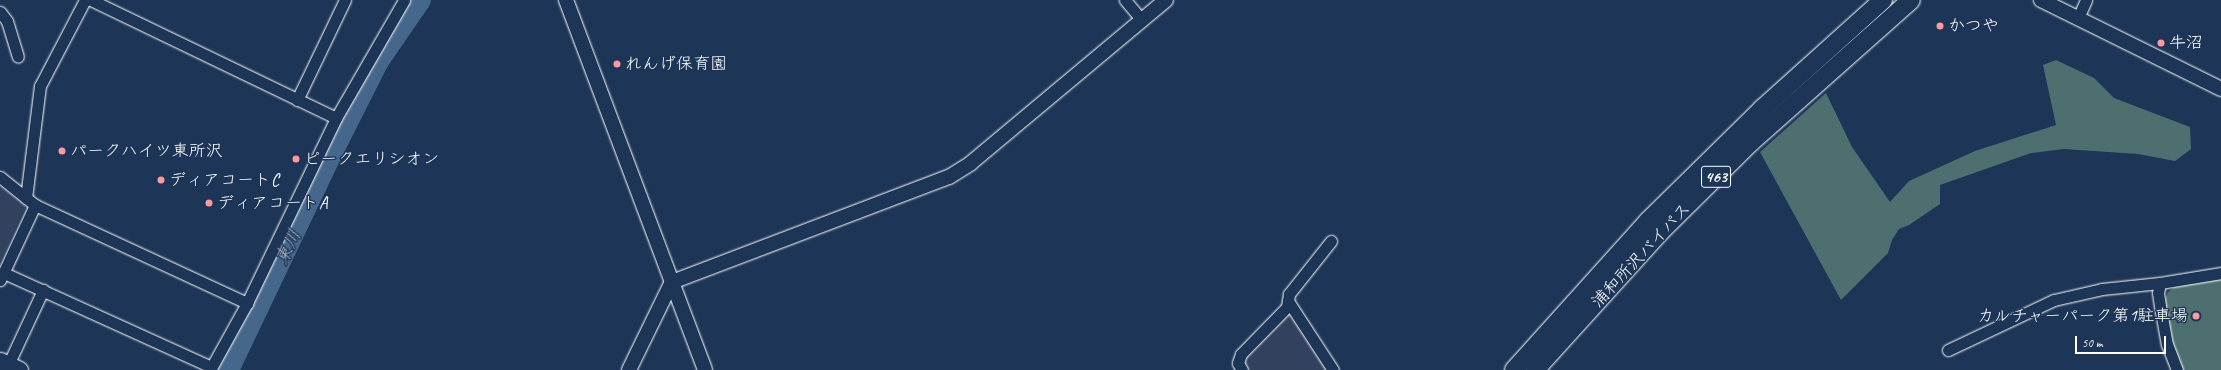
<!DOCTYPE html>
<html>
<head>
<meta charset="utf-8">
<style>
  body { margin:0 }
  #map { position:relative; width:2221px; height:370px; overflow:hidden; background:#1d3557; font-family:Caveat,"Klee One",sans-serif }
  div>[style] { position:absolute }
  .built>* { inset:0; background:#31415e }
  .green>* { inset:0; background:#4d6f70 }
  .river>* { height:22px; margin:-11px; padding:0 11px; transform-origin:11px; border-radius:11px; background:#45678c }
  .roads { filter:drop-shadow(0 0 1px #fff) drop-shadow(0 0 1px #fff) }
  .minor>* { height:11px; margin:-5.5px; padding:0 5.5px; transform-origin:5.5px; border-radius:5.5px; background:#1d3557 }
  .tertiary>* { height:14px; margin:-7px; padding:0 7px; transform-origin:7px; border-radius:7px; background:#1d3557 }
  .primary>* { height:17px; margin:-8.5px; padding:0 8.5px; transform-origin:8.5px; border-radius:8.5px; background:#1d3557 }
  .trunk>* { height:18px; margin:-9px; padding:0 9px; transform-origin:9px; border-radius:9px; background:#1d3557 }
  .dots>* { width:11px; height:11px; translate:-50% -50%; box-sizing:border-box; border:2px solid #1d3557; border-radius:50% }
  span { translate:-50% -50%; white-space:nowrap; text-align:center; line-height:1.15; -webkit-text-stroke:3px #1d3557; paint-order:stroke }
  .shield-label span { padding:1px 3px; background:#1d3557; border:1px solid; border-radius:3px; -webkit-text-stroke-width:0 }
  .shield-label { font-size:16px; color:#fff; font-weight:700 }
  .poi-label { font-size:17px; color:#fff }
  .left { translate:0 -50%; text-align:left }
  .right { translate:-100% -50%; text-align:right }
  .street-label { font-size:17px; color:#fff }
  .water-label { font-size:18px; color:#b5c2d1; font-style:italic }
  .scale { position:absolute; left:2075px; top:336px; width:91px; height:18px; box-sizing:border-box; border:2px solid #fff; border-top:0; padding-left:5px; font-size:12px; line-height:14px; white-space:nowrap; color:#fff; -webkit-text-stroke:3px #1d3557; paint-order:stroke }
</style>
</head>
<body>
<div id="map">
  <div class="built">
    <i style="clip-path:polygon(0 185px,24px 204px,25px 208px,0 263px)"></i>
    <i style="clip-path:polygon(1287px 307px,1329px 370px,1242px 370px,1241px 354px)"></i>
  </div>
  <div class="green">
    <i style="clip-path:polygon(2056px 60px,2094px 78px,2114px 98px,2190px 127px,2191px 149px,2175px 161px,2138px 154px,2064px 149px,2031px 153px,1940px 185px,1940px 204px,1909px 225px,1899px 229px,1892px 240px,1888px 253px,1841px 300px,1760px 152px,1826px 93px,1852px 147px,1890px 202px,1909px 181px,1975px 151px,2056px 125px,2043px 65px)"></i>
    <i style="clip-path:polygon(2221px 277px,2221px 370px,2181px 370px,2171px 339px,2165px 299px,2168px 292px,2179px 284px)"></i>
  </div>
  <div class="river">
    <i style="left:228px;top:370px;width:237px;rotate:-64.5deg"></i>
    <i style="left:330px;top:156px;width:106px;rotate:-63.2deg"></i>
    <i style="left:378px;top:61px;width:74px;rotate:-55.5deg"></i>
  </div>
  <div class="roads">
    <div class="minor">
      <i style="left:91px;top:0;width:272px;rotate:25.7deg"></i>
      <i style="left:1125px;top:0;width:26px;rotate:50deg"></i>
      <i style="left:0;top:12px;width:11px;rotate:52deg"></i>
      <i style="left:7px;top:21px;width:37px;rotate:73deg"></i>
      <i style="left:2078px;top:18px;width:20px;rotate:-66deg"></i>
      <i style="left:297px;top:100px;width:111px;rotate:-64.4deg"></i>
      <i style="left:0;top:177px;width:45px;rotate:38.7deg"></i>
      <i style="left:35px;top:205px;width:234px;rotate:24.8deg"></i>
      <i style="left:26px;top:198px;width:113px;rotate:-82.9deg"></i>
      <i style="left:40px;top:86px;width:97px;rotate:-62.4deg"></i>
      <i style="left:1331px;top:241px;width:68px;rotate:128.4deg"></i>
      <i style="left:1289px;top:294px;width:7px;rotate:98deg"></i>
      <i style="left:1288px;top:301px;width:82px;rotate:56.9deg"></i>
      <i style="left:4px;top:273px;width:227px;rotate:24.4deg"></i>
      <i style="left:0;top:280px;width:83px;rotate:-65deg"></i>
      <i style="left:2160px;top:283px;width:10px;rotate:101deg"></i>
      <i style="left:2158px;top:293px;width:18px;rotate:81deg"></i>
      <i style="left:2161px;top:311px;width:34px;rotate:80deg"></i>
      <i style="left:2167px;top:344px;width:28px;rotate:69deg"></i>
      <i style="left:1948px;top:350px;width:117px;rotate:-25.3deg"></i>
      <i style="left:2054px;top:300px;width:49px;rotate:-12.9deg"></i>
      <i style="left:2102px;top:289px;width:58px;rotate:-5.9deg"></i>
      <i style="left:2160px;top:283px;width:62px;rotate:-9.3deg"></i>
      <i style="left:8px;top:365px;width:83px;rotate:-65deg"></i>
      <i style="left:210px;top:370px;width:77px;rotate:-61.1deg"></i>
      <i style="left:247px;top:303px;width:205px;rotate:-64.3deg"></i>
      <i style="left:336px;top:118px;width:136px;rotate:-60deg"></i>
      <i style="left:1242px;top:370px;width:8px;rotate:-120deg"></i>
      <i style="left:1238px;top:363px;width:9px;rotate:-72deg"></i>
      <i style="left:1241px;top:354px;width:66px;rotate:-45.6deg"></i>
      <i style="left:1287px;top:307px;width:6px;rotate:-81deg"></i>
    </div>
    <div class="tertiary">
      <i style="left:566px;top:0;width:395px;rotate:69.4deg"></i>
      <i style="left:2041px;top:0;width:201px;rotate:26.3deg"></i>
      <i style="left:629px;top:370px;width:98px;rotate:-64deg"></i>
      <i style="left:672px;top:282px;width:296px;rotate:-20.8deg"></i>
      <i style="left:949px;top:177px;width:26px;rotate:-32deg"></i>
      <i style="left:971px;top:163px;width:254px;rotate:-39.9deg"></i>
    </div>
    <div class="primary">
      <i style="left:0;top:361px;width:21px;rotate:25deg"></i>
    </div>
    <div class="trunk">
      <i style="left:1514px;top:370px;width:200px;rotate:-48deg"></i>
      <i style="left:1648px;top:221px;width:160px;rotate:-44.5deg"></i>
      <i style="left:1762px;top:109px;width:163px;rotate:-42deg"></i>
      <i style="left:1535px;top:370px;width:186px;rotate:-47.8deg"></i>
      <i style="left:1660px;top:232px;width:127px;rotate:-44.7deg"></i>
      <i style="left:1750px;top:143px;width:215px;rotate:-41.6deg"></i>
    </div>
  </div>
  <div class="dots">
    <i style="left:1940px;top:26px;background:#ff9aa2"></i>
    <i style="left:2161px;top:43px;background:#ff9aa2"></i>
    <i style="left:617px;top:64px;background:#ff9aa2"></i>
    <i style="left:62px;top:151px;background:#ff9aa2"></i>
    <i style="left:296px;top:159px;background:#ff9aa2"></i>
    <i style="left:161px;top:180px;background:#ff9aa2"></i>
    <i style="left:209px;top:203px;background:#ff9aa2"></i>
    <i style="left:2196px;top:316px;background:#ff9aa2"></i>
  </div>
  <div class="shield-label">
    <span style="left:1716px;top:177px">463</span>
  </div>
  <div class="poi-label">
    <span class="left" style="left:1948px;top:26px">かつや</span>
    <span class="left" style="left:2169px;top:43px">牛沼</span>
    <span class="left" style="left:625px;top:64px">れんげ保育園</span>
    <span class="left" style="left:70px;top:151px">パークハイツ東所沢</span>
    <span class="left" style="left:304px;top:159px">ピークエリシオン</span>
    <span class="left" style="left:169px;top:180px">ディアコートC</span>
    <span class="left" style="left:217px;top:203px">ディアコートA</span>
    <span class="right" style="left:2188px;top:316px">カルチャーパーク第1駐車場</span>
  </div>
  <div class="street-label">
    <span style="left:1641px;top:255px;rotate:-47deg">浦和所沢バイパス</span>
  </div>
  <div class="water-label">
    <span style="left:288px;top:247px;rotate:-64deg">東川</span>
  </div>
  <div class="scale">50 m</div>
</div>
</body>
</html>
